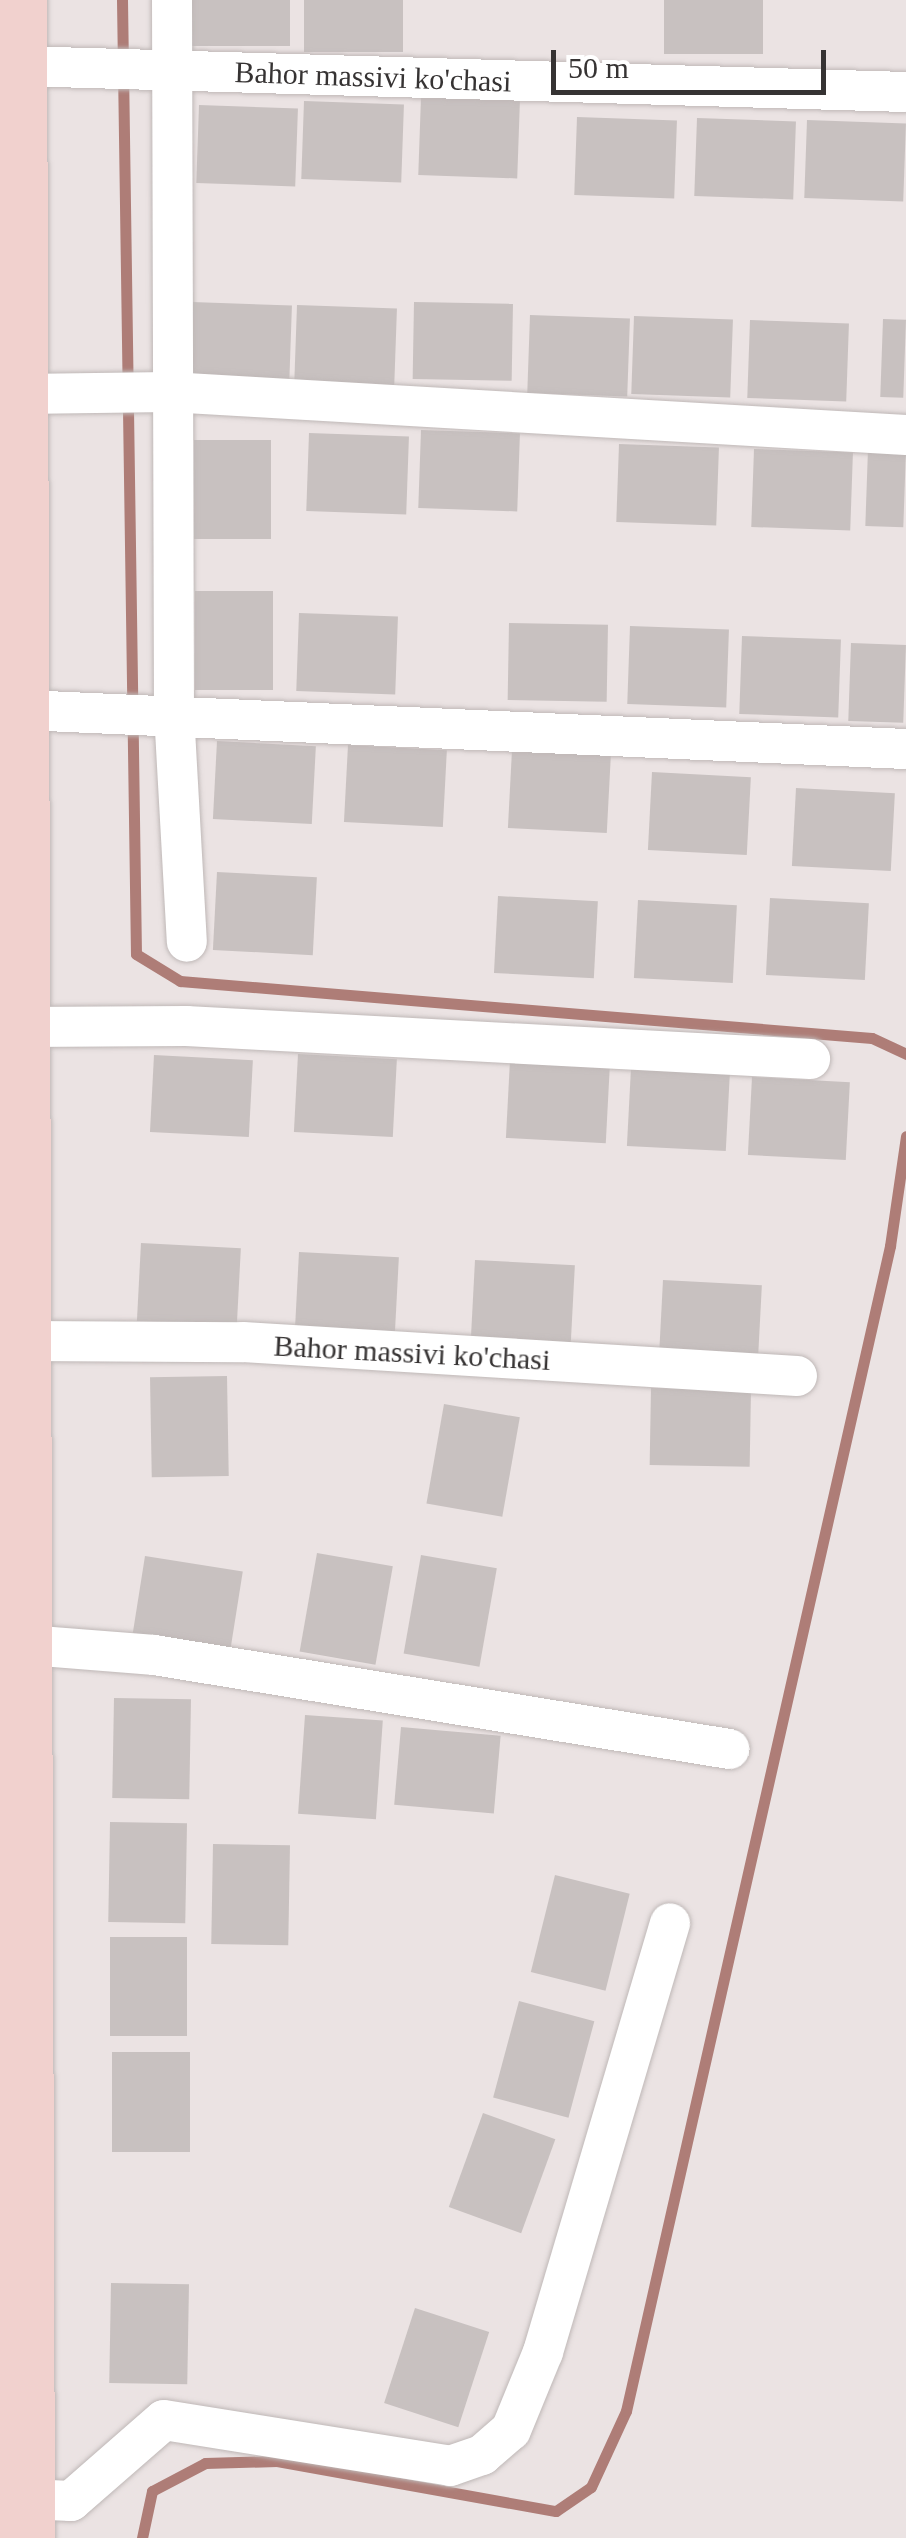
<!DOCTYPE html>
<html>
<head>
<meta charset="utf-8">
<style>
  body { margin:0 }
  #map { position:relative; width:906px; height:2538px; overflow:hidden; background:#ebe3e3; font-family:Georgia,serif }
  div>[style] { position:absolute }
  .stream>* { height:11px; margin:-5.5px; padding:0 5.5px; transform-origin:5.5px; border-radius:5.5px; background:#ae7d77 }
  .building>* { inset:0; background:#c8c1c0; transform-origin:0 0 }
  .roads { filter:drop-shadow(0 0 2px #bfb8b7) drop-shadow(0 0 2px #bfb8b7) }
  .street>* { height:40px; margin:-20px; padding:0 20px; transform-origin:20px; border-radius:20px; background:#fff }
  .secondary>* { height:55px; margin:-27.5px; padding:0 27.5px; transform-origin:27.5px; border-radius:27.5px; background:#f1d1ce }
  span { translate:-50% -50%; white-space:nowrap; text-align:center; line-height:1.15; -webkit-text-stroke:10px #fff; paint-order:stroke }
  .street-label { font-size:30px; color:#363333 }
  .scale { position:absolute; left:551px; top:50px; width:275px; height:45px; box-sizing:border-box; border:5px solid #363333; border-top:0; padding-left:12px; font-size:30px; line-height:35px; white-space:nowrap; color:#363333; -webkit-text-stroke:8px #fff; paint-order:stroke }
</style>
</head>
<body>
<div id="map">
  <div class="stream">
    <i style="left:122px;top:0;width:954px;rotate:89.16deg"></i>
    <i style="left:136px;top:954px;width:52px;rotate:31.5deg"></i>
    <i style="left:180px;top:981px;width:694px;rotate:4.71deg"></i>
    <i style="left:872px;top:1038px;width:38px;rotate:25deg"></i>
    <i style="left:142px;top:2538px;width:48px;rotate:-78deg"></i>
    <i style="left:152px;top:2491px;width:60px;rotate:-27.8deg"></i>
    <i style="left:205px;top:2463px;width:72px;rotate:-1.6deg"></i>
    <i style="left:277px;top:2461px;width:283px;rotate:10.2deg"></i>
    <i style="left:556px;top:2511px;width:42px;rotate:-34.4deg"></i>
    <i style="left:591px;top:2487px;width:84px;rotate:-65.3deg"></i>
    <i style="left:626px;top:2411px;width:1195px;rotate:-77.23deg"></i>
    <i style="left:890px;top:1246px;width:111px;rotate:-81.7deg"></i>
  </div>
  <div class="building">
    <i style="left:191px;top:0;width:99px;height:46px"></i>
    <i style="left:304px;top:0;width:99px;height:52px"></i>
    <i style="left:664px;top:0;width:99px;height:54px"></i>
    <i style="left:421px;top:97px;width:99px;height:78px;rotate:2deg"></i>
    <i style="left:304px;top:101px;width:100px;height:78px;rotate:2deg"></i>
    <i style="left:199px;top:105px;width:99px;height:78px;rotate:2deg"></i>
    <i style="left:577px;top:117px;width:100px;height:78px;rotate:2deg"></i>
    <i style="left:697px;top:118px;width:99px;height:78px;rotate:2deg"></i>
    <i style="left:807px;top:120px;width:99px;height:78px;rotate:2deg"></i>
    <i style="left:192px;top:302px;width:100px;height:78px;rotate:2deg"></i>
    <i style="left:414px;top:302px;width:99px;height:77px;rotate:1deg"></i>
    <i style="left:297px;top:305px;width:100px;height:78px;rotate:2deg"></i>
    <i style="left:530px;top:315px;width:100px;height:78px;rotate:2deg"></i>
    <i style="left:634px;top:316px;width:99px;height:78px;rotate:2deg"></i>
    <i style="left:883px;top:319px;width:23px;height:78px;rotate:2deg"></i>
    <i style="left:750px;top:320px;width:99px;height:78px;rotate:2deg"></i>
    <i style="left:421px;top:430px;width:99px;height:78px;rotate:2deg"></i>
    <i style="left:309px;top:433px;width:100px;height:78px;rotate:2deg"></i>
    <i style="left:194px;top:440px;width:77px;height:99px"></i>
    <i style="left:619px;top:444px;width:100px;height:78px;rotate:2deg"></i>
    <i style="left:754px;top:449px;width:99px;height:78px;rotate:2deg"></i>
    <i style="left:868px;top:449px;width:38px;height:77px;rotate:2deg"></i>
    <i style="left:195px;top:591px;width:78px;height:99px"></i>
    <i style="left:299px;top:613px;width:99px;height:78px;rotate:2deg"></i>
    <i style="left:509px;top:623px;width:99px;height:77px;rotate:1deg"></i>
    <i style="left:630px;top:626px;width:99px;height:78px;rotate:2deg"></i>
    <i style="left:742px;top:636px;width:99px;height:78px;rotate:2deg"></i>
    <i style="left:851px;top:643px;width:55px;height:78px;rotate:2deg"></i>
    <i style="left:217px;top:741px;width:99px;height:78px;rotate:3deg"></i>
    <i style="left:348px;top:745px;width:99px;height:77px;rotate:3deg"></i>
    <i style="left:512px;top:750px;width:99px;height:78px;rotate:3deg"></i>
    <i style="left:652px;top:772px;width:99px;height:78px;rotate:3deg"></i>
    <i style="left:796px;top:788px;width:99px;height:78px;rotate:3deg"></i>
    <i style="left:217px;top:872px;width:100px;height:78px;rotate:3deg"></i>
    <i style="left:498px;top:896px;width:100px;height:77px;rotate:3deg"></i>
    <i style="left:770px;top:898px;width:99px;height:77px;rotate:3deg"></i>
    <i style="left:638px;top:900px;width:99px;height:78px;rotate:3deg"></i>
    <i style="left:298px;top:1054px;width:99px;height:78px;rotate:3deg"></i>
    <i style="left:154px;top:1055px;width:99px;height:77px;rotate:3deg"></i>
    <i style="left:510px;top:1060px;width:100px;height:78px;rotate:3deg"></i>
    <i style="left:631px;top:1068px;width:99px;height:78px;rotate:3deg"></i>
    <i style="left:752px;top:1077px;width:98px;height:78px;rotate:3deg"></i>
    <i style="left:141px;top:1243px;width:100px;height:78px;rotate:3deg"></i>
    <i style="left:299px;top:1252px;width:100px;height:78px;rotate:3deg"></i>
    <i style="left:475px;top:1260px;width:100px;height:78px;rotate:3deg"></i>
    <i style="left:663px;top:1280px;width:99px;height:79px;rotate:3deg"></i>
    <i style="left:227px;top:1376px;width:100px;height:77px;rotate:89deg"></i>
    <i style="left:651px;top:1388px;width:100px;height:77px;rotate:1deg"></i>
    <i style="left:444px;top:1404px;width:77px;height:101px;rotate:10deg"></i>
    <i style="left:317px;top:1553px;width:77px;height:100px;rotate:10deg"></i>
    <i style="left:421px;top:1555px;width:77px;height:100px;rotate:10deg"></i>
    <i style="left:145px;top:1556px;width:99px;height:78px;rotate:9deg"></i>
    <i style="left:114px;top:1698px;width:77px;height:100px;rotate:1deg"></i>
    <i style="left:305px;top:1715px;width:78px;height:99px;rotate:4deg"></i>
    <i style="left:401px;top:1727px;width:100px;height:78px;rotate:5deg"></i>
    <i style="left:110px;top:1822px;width:77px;height:100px;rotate:1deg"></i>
    <i style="left:213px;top:1844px;width:77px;height:100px;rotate:1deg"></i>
    <i style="left:555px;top:1875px;width:77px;height:100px;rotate:14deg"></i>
    <i style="left:110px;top:1937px;width:77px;height:99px"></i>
    <i style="left:519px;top:2001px;width:78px;height:100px;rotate:15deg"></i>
    <i style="left:112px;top:2052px;width:78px;height:100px"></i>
    <i style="left:483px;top:2113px;width:77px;height:100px;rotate:20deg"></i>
    <i style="left:111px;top:2283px;width:78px;height:100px;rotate:1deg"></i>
    <i style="left:415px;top:2308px;width:78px;height:100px;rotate:18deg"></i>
  </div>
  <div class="roads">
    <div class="street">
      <i style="left:172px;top:0;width:712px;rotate:89.84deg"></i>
      <i style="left:174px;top:712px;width:230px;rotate:86.8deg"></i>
      <i style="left:20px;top:66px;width:886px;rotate:1.68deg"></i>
      <i style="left:22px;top:394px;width:147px;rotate:-0.8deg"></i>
      <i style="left:169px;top:392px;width:738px;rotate:3.34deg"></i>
      <i style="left:23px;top:710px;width:884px;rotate:2.53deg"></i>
      <i style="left:25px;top:1027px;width:161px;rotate:-0.4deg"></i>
      <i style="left:186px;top:1026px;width:625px;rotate:3.03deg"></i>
      <i style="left:27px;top:1341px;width:216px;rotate:0.3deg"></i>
      <i style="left:243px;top:1342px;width:555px;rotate:3.51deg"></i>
      <i style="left:27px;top:1645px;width:127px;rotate:4.5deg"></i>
      <i style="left:154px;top:1655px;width:583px;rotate:9.28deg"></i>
      <i style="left:27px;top:2499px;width:44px;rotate:2.6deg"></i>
      <i style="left:71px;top:2501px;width:123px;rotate:-41.1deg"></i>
      <i style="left:164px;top:2420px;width:290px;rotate:9.1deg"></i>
      <i style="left:450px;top:2466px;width:34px;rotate:-19deg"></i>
      <i style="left:482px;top:2455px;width:38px;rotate:-41deg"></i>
      <i style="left:511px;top:2430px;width:84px;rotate:-67.7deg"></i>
      <i style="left:543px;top:2352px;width:447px;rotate:-73.5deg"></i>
    </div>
    <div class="secondary">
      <i style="left:19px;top:0;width:2538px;rotate:89.82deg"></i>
    </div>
  </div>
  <div class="street-label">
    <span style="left:373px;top:77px;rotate:2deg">Bahor massivi ko'chasi</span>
    <span style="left:412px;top:1353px;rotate:3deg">Bahor massivi ko'chasi</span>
  </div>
  <div class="scale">50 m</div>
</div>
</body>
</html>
